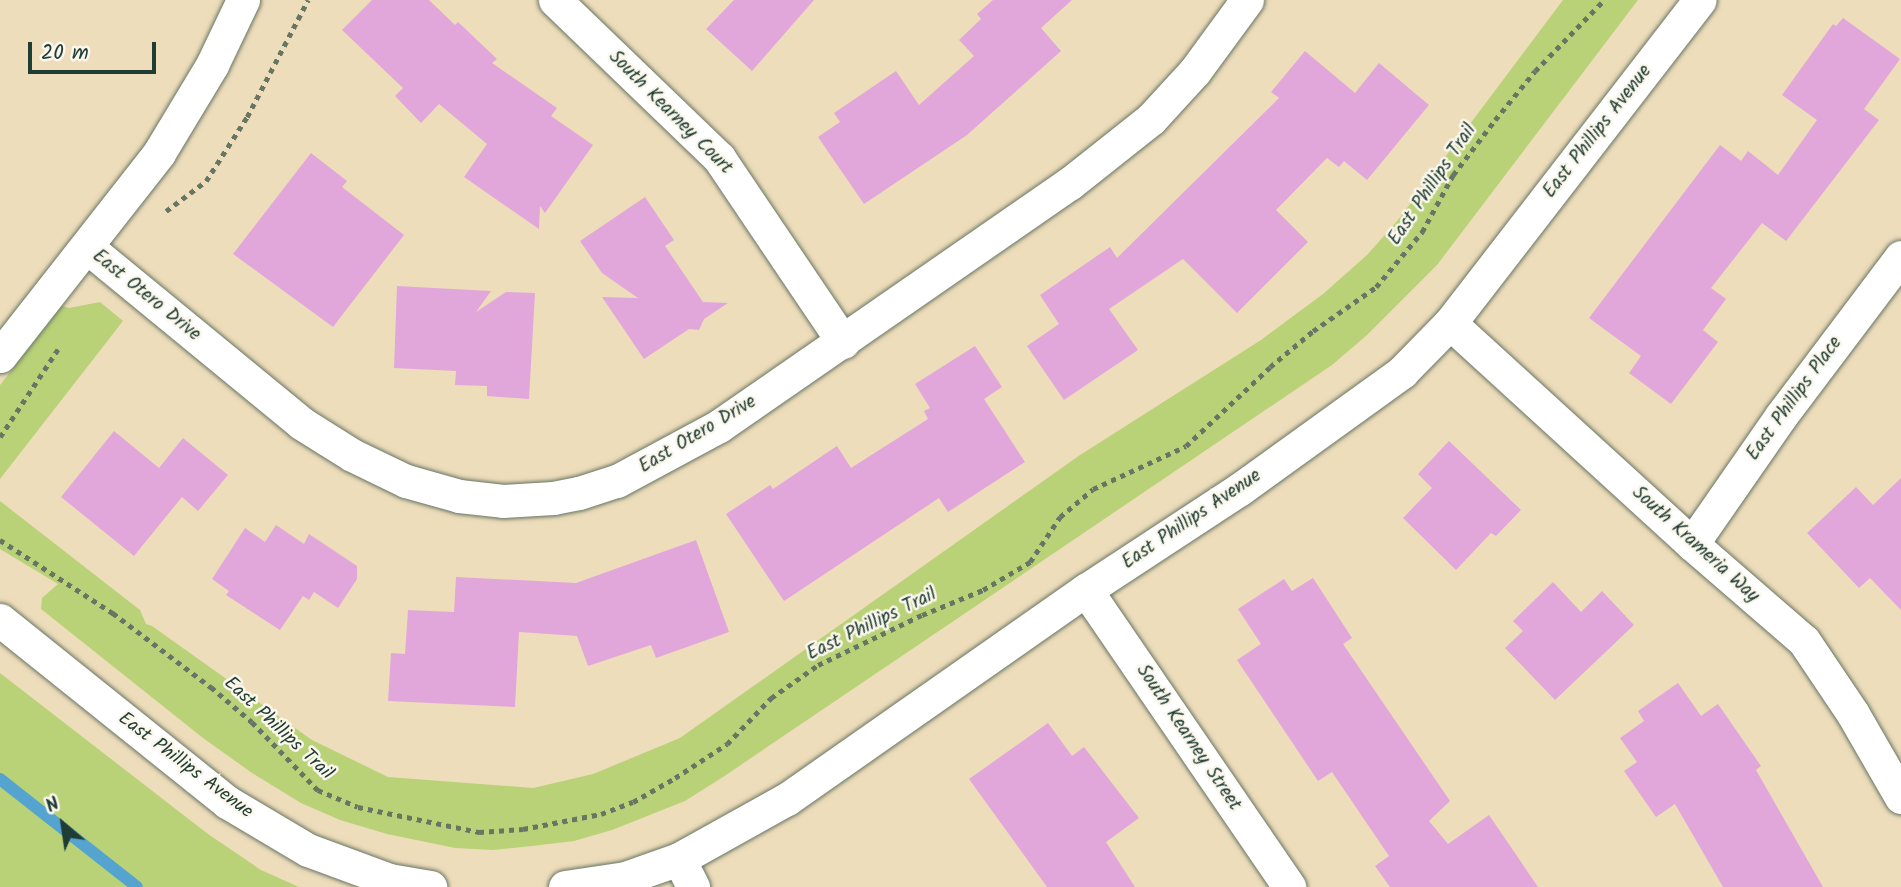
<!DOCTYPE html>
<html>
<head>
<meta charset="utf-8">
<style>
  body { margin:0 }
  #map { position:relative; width:1901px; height:887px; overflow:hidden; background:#edb; font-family:Kalam,sans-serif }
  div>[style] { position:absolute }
  .green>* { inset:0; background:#b9d278 }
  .stream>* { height:12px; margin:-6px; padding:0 6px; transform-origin:6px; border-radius:6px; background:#55a4cf }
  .building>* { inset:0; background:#e1a7db }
  .path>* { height:4.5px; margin-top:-2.25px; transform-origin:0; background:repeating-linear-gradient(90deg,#677563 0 5px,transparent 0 10px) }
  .roads { filter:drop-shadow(0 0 2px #677563) drop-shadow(0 0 2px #677563) }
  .street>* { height:33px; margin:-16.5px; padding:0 16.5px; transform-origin:16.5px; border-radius:16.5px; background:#fff }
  span { translate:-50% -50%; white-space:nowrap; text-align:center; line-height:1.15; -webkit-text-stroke:5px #fbf7ec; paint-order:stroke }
  .street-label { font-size:19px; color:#1f3d34 }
  .north { position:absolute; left:28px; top:789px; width:70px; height:70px; -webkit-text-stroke:5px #fbf7ec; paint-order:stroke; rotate:331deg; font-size:19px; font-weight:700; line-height:28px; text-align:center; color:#1f3d34 }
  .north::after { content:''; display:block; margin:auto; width:24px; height:32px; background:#1f3d34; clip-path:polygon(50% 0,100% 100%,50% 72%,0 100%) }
  .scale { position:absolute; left:28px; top:42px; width:128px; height:32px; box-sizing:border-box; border:4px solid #1f3d34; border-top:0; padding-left:9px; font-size:21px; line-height:24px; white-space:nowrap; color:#1f3d34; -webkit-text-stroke:5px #fbf7ec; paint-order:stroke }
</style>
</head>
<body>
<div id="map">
  <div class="green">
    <i style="clip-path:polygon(1563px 0,1638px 0,1437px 265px,1367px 335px,1332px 365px,723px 777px,685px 801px,612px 830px,574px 841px,532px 846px,493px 850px,455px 848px,387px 834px,340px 820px,301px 803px,252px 773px,203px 738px,41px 609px,42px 598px,58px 584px,0 549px,0 501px,140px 610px,146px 624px,152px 626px,312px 740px,388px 777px,533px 788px,593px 774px,680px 738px,1080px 455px,1261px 340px,1323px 294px,1367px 255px,1398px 220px)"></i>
    <i style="clip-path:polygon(100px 302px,123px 321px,0 479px,0 385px,62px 306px,69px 308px)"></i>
    <i style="clip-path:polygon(0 673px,208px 834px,261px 870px,299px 887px,0 887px)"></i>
  </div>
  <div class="stream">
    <i style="left:0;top:779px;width:174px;rotate:38.2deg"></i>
  </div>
  <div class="building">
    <i style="clip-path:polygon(372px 0,429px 0,455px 25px,458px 22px,497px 59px,492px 63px,557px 108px,551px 116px,593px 145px,545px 213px,540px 206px,539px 229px,464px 177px,487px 144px,439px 104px,421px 123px,395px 96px,403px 88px,342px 30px)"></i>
    <i style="clip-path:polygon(734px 0,814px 0,752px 71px,706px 29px)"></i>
    <i style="clip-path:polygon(993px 0,1072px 0,1041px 28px,1061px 51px,967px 135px,864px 204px,818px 137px,840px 122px,834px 113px,896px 71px,919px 105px,974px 56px,959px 40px,981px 19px,977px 14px)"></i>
    <i style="clip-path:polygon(1843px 18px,1900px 59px,1864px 109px,1879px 120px,1786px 241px,1762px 223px,1711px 288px,1726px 299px,1703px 330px,1718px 342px,1671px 404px,1629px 373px,1641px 356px,1589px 318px,1720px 145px,1741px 161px,1748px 151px,1778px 175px,1817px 120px,1782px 95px,1833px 24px,1836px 26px)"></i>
    <i style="clip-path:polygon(1305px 51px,1355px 93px,1379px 63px,1429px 105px,1367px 180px,1344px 161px,1339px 167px,1327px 158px,1276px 210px,1308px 242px,1237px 313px,1183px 259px,1109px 309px,1138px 350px,1064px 400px,1027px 346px,1059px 324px,1040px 295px,1110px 247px,1117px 258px,1279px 98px,1271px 92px)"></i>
    <i style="clip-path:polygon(311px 153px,347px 181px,342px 187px,404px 235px,333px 327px,233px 254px)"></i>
    <i style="clip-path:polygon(645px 197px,674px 240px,665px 246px,703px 302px,728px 303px,704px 319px,699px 330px,689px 329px,644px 359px,602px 297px,638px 298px,602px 273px,580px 241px)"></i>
    <i style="clip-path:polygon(397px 286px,491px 291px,476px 312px,506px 292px,535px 293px,529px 399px,487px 396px,487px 386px,455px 385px,456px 371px,394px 368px)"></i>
    <i style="clip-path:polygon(975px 346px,1002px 387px,984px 399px,1025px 462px,948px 512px,939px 498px,784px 601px,726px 514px,770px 485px,773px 489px,837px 446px,851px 468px,928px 419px,924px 411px,930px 408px,915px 384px)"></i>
    <i style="clip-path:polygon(114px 431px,159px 468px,183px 438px,228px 475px,198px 511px,182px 497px,134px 556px,61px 497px)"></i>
    <i style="clip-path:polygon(1449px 441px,1521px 510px,1496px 536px,1491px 533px,1456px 570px,1403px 518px,1432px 488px,1418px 474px)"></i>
    <i style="clip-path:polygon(1901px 478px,1901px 610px,1870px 578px,1859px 588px,1807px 533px,1856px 487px,1873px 505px)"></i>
    <i style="clip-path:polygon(276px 525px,304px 544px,309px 534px,357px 566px,357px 579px,338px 608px,314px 592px,309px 600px,303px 596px,280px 630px,226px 595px,229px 591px,212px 579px,245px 528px,265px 542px)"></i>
    <i style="clip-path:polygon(696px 540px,729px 632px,656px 658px,651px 645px,588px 666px,577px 636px,519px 632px,515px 707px,388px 701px,391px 653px,405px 654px,408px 610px,454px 612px,456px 577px,576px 583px)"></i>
    <i style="clip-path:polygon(1313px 578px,1352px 638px,1343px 644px,1450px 801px,1429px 821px,1448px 844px,1489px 815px,1538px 887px,1390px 887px,1375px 866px,1389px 856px,1332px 772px,1318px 781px,1237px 660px,1261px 644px,1238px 609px,1284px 579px,1292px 591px)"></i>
    <i style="clip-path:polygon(1553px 582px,1581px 612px,1602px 591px,1634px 625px,1555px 700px,1505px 648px,1523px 631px,1513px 621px)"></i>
    <i style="clip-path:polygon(1678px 683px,1701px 716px,1718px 704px,1761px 766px,1756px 770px,1823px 887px,1723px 887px,1675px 804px,1656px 817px,1624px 771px,1637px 762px,1620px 738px,1644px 721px,1638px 711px)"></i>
    <i style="clip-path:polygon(1048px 723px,1072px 756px,1084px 747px,1139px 818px,1106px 842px,1135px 887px,1047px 887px,969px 779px)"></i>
  </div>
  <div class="path">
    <i style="left:166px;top:211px;width:50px;rotate:-36.9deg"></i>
    <i style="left:206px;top:181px;width:76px;rotate:-57.4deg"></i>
    <i style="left:247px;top:117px;width:132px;rotate:-62.5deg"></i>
    <i style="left:0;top:437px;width:109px;rotate:-56.6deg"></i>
    <i style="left:0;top:540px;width:135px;rotate:32.9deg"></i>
    <i style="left:113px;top:613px;width:123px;rotate:37.1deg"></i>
    <i style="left:211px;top:687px;width:54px;rotate:40.5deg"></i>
    <i style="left:252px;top:722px;width:95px;rotate:45.9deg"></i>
    <i style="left:318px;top:790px;width:43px;rotate:23deg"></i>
    <i style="left:358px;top:807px;width:124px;rotate:11.7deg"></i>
    <i style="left:479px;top:832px;width:44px;rotate:-3.9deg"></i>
    <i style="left:523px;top:829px;width:79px;rotate:-10.9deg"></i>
    <i style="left:601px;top:814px;width:34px;rotate:-21deg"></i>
    <i style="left:633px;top:802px;width:48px;rotate:-29.7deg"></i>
    <i style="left:675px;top:778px;width:62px;rotate:-33.2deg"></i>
    <i style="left:727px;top:744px;width:64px;rotate:-46.3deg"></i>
    <i style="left:771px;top:698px;width:57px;rotate:-35.1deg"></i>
    <i style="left:818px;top:665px;width:115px;rotate:-25.7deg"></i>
    <i style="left:922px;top:615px;width:66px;rotate:-22.3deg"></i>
    <i style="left:983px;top:590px;width:55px;rotate:-30.8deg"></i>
    <i style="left:1030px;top:562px;width:54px;rotate:-56.3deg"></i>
    <i style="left:1060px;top:517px;width:43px;rotate:-40.3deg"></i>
    <i style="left:1093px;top:489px;width:102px;rotate:-24.8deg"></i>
    <i style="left:1186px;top:446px;width:115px;rotate:-43.2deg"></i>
    <i style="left:1270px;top:367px;width:56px;rotate:-39.9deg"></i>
    <i style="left:1313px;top:331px;width:77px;rotate:-34.9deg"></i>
    <i style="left:1376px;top:287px;width:72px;rotate:-50.1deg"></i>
    <i style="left:1422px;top:232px;width:65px;rotate:-61.5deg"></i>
    <i style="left:1453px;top:175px;width:69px;rotate:-52.6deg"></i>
    <i style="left:1495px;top:120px;width:63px;rotate:-50.8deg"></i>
    <i style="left:1535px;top:71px;width:99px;rotate:-45.8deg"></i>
  </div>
  <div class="roads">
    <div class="street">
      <i style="left:555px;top:0;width:228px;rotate:43.9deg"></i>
      <i style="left:719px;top:158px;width:222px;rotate:56deg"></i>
      <i style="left:87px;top:247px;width:277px;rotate:39.4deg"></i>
      <i style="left:301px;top:423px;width:60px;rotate:32.1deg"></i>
      <i style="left:352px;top:455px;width:60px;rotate:25.7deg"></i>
      <i style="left:406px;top:481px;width:55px;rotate:15.8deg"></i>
      <i style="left:459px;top:496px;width:44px;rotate:6.5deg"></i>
      <i style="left:503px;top:501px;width:50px;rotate:-3.4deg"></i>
      <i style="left:553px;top:498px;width:26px;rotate:-11deg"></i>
      <i style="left:579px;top:493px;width:40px;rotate:-18deg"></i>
      <i style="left:617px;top:481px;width:116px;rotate:-28.3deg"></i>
      <i style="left:719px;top:426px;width:426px;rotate:-34.7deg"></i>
      <i style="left:1069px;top:184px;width:105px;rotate:-38.4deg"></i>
      <i style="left:1151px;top:119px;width:65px;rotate:-47.5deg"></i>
      <i style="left:1195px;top:71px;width:88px;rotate:-53.8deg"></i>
      <i style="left:1450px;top:323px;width:328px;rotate:42.4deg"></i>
      <i style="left:1692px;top:544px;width:148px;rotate:40.9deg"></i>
      <i style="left:1804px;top:641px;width:88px;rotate:56.1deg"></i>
      <i style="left:1853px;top:714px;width:96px;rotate:60deg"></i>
      <i style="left:0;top:356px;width:258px;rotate:-51.9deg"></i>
      <i style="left:159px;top:153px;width:103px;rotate:-58.9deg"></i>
      <i style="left:212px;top:65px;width:72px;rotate:-64.5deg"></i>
      <i style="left:1692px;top:544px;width:156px;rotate:-55.2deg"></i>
      <i style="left:1781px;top:416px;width:199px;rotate:-53deg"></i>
      <i style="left:1086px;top:590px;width:360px;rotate:55.6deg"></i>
      <i style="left:0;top:620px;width:291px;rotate:38.7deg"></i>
      <i style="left:227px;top:802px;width:94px;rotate:30.7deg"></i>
      <i style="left:308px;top:850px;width:86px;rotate:20.3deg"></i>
      <i style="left:389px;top:880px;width:42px;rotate:9.7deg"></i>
      <i style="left:679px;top:859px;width:31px;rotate:63deg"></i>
      <i style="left:565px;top:887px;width:61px;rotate:-8.5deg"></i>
      <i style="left:625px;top:878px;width:57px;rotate:-19.4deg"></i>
      <i style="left:679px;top:859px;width:124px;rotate:-29.1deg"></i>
      <i style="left:787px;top:799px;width:365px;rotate:-35deg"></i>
      <i style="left:1086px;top:590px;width:184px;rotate:-33.3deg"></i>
      <i style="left:1240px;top:489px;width:200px;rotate:-35.8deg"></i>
      <i style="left:1402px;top:372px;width:69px;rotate:-45.6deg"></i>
      <i style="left:1450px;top:323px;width:408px;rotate:-52.3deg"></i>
    </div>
  </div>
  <div class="street-label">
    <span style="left:670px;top:113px;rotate:45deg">South Kearney Court</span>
    <span style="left:1598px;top:132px;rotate:-52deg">East Phillips Avenue</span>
    <span style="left:1433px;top:185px;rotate:-56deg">East Phillips Trail</span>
    <span style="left:146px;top:296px;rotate:39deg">East Otero Drive</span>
    <span style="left:1795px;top:399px;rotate:-54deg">East Phillips Place</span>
    <span style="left:698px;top:435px;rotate:-31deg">East Otero Drive</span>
    <span style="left:1192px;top:520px;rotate:-34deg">East Phillips Avenue</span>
    <span style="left:1695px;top:545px;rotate:42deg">South Krameria Way</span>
    <span style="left:872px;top:625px;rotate:-26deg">East Phillips Trail</span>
    <span style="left:278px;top:729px;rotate:43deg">East Phillips Trail</span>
    <span style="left:1188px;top:738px;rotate:56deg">South Kearney Street</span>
    <span style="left:185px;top:766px;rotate:37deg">East Phillips Avenue</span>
  </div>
  <div class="north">N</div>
  <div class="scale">20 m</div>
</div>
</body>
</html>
